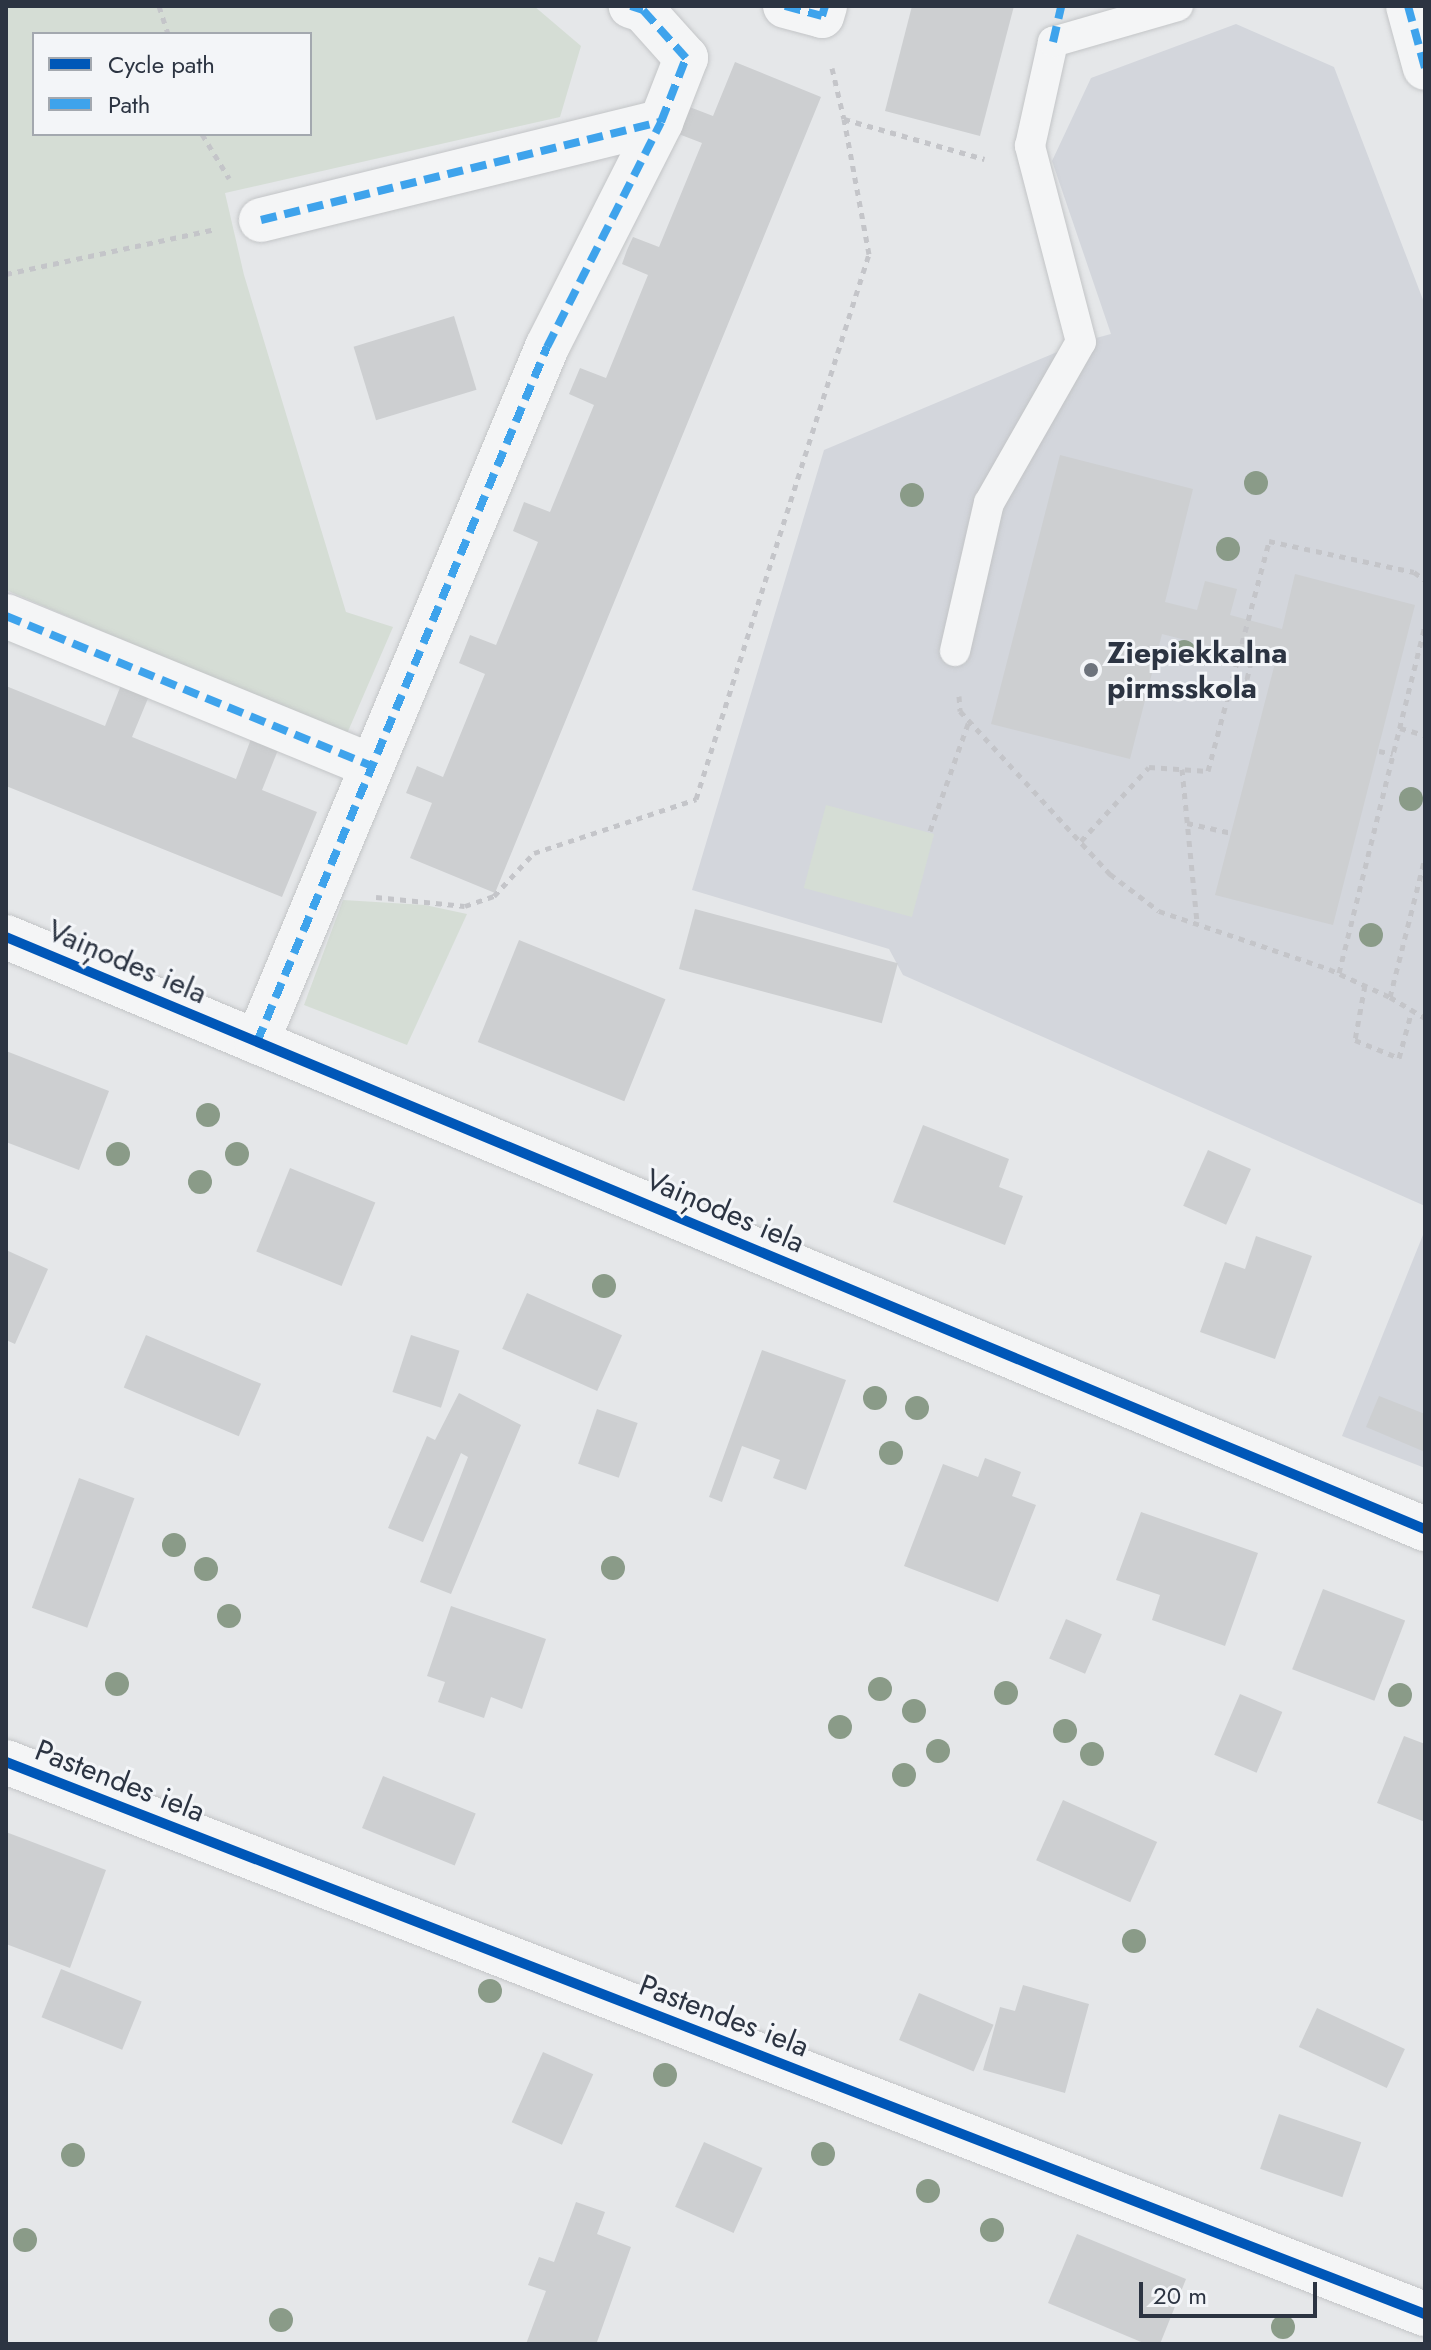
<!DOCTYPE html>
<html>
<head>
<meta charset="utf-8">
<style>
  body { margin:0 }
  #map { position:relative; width:1431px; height:2350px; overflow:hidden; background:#e5e7e9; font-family:Jost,sans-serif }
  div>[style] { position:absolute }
  .built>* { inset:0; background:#d3d6dc }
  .green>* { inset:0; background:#d5ddd5; transform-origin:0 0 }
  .building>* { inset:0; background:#cdcfd1; transform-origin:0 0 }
  .path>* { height:5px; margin-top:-2.5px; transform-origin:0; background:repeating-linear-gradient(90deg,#c4c5c9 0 6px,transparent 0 12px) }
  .roads { filter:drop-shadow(0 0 2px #c3c5c7) drop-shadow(0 0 2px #c3c5c7) }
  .lane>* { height:30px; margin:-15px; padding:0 15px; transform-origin:15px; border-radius:15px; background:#f4f5f6 }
  .street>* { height:44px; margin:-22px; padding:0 22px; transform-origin:22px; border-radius:22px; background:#f4f5f6 }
  .quiet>* { height:8px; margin-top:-4px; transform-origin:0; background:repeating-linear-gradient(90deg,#3ea3ec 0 16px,transparent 0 24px) }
  .cycleway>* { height:10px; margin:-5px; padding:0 5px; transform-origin:5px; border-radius:5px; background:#0057b8 }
  .trees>* { width:24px; height:24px; margin:-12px; border-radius:50%; background:#8a9b88 }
  .dots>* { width:22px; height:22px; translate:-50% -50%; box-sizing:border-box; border:4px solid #f3f5f8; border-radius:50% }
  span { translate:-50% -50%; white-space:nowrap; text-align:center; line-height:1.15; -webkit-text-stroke:6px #f3f5f8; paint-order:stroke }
  .poi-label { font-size:30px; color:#2c3442; font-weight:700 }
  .left { translate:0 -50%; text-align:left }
  .street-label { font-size:30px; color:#2c3442 }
  .frame { position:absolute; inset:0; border:8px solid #2c3442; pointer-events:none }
  .legend { position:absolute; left:32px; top:32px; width:280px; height:104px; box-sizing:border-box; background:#f3f5f8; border:2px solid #a3a8af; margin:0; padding:10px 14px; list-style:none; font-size:24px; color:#2c3442 }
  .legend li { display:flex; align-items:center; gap:16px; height:40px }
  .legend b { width:40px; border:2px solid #a3a8af }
  .scale { position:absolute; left:1139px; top:2282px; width:178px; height:36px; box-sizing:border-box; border:4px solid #2c3442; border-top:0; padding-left:10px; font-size:24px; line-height:28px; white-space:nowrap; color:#2c3442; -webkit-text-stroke:6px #f3f5f8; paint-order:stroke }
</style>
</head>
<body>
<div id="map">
  <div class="built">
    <i style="clip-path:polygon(1236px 24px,1334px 67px,1425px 305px,1425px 1206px,903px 975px,889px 949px,692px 890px,824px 450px,1081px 342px,1111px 334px,1052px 161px,1091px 78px)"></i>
    <i style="clip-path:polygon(1425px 1230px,1425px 1468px,1342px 1436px)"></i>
  </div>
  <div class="green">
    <i style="clip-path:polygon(evenodd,6px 6px,534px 6px,581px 46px,560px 117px,225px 193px,244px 275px,346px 612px,393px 627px,346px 736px,6px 590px,6px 6px,34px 34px,310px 34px,310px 134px,34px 134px,34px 34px)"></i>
    <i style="left:826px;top:805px;width:112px;height:86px;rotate:15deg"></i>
    <i style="clip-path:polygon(343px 900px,425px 905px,467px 914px,407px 1045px,304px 1005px)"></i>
  </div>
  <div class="building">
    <i style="clip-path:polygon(912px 6px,1014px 6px,980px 136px,885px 111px)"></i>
    <i style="clip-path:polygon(735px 62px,821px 97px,495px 893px,410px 858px,432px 803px,406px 793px,417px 766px,443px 777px,485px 674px,459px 663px,470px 635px,496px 645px,538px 542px,513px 531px,524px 502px,550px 512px,594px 405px,569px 394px,580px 368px,606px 378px,648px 275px,622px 264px,627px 250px,633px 237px,659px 247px,702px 143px,676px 133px,687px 106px,713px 116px)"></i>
    <i style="left:454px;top:316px;width:77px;height:105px;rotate:73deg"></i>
    <i style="clip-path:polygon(1060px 455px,1193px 489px,1165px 602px,1197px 610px,1205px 581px,1237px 589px,1230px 615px,1282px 629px,1295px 574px,1415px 605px,1333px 925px,1215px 895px,1275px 663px,1162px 634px,1130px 759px,991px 724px)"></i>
    <i style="clip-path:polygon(121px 685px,149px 696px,132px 737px,236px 779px,251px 739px,278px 750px,262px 790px,317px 812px,282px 897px,6px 786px,6px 686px,105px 726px)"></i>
    <i style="left:695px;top:909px;width:210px;height:62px;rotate:15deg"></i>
    <i style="left:519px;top:940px;width:158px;height:110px;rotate:22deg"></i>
    <i style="clip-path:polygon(6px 1051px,109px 1091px,79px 1170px,6px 1142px)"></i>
    <i style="clip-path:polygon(923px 1125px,1009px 1159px,999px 1187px,1023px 1196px,1005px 1245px,893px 1202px)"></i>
    <i style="left:1208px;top:1150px;width:47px;height:61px;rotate:24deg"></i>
    <i style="left:290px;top:1168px;width:92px;height:90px;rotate:22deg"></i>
    <i style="clip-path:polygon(1256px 1236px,1312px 1256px,1275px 1359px,1200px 1332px,1225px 1262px,1245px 1269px)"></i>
    <i style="clip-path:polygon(6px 1250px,48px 1269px,15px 1344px,6px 1340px)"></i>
    <i style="left:527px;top:1293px;width:104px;height:61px;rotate:24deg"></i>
    <i style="left:146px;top:1335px;width:125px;height:57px;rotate:23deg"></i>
    <i style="left:411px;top:1335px;width:51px;height:60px;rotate:18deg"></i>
    <i style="clip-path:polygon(762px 1350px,846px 1380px,806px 1490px,773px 1478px,780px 1460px,742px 1446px,722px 1502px,709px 1497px)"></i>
    <i style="clip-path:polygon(459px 1393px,521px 1425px,451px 1594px,420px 1582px,468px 1457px,461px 1453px,423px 1542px,388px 1528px,427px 1436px,435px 1440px)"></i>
    <i style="clip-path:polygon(1379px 1396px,1425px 1414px,1425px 1452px,1366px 1427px)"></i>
    <i style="left:597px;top:1409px;width:43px;height:58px;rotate:19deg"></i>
    <i style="clip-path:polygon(985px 1458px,1021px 1472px,1012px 1496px,1036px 1505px,998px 1602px,904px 1566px,943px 1464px,978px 1477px)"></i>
    <i style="left:79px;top:1478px;width:59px;height:138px;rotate:20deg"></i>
    <i style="clip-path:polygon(1141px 1512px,1258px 1553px,1225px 1646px,1152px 1620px,1160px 1595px,1116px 1580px)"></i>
    <i style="left:1323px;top:1589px;width:88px;height:86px;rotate:21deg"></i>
    <i style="clip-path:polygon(451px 1606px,546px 1639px,522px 1709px,491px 1697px,484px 1718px,438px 1702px,445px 1682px,427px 1676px)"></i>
    <i style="left:1066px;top:1619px;width:39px;height:43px;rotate:23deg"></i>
    <i style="left:1240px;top:1694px;width:46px;height:66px;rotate:23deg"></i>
    <i style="clip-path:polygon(1404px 1736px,1425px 1744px,1425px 1822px,1377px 1803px)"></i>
    <i style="left:383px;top:1776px;width:100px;height:56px;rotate:22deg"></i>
    <i style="left:1063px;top:1800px;width:103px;height:66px;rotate:24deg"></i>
    <i style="clip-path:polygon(6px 1832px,106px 1870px,70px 1968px,6px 1944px)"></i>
    <i style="left:61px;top:1969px;width:87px;height:52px;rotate:22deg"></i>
    <i style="clip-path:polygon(1023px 1985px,1089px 2004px,1065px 2093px,983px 2070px,1000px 2007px,1015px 2011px)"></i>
    <i style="left:919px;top:1993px;width:81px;height:51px;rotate:23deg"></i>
    <i style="left:1317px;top:2008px;width:97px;height:43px;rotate:25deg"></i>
    <i style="left:543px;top:2052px;width:55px;height:77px;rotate:24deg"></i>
    <i style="left:1279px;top:2114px;width:87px;height:58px;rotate:19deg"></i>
    <i style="left:704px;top:2142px;width:64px;height:71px;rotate:24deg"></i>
    <i style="clip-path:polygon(576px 2202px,605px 2212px,597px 2234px,631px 2247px,597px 2342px,602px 2344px,526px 2344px,546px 2291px,528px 2285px,539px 2257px,554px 2262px)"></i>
    <i style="clip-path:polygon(1077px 2234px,1186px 2279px,1160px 2344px,1146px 2344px,1048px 2303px)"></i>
  </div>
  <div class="path">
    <i style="left:159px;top:6px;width:29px;rotate:72deg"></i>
    <i style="left:832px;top:68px;width:52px;rotate:76.8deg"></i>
    <i style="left:844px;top:119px;width:146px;rotate:15.9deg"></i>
    <i style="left:202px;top:134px;width:52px;rotate:58.5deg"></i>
    <i style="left:6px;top:274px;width:211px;rotate:-12.1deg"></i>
    <i style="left:1234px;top:675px;width:14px;rotate:17deg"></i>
    <i style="left:1247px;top:679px;width:23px;rotate:-77deg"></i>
    <i style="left:959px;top:696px;width:15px;rotate:86deg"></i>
    <i style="left:960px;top:711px;width:222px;rotate:47.4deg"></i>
    <i style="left:1110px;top:874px;width:61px;rotate:37.1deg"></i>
    <i style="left:1159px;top:911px;width:180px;rotate:18.8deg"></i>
    <i style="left:1329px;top:969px;width:67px;rotate:24.7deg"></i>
    <i style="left:1390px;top:997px;width:143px;rotate:-75.9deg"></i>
    <i style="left:1400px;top:728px;width:26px;rotate:16deg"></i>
    <i style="left:1379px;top:751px;width:14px;rotate:12deg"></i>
    <i style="left:1182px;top:769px;width:155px;rotate:84.4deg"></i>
    <i style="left:1187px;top:823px;width:46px;rotate:12.5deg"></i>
    <i style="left:930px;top:831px;width:117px;rotate:-70.5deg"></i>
    <i style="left:1081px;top:841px;width:100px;rotate:-47.4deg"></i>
    <i style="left:1149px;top:767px;width:59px;rotate:3.9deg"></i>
    <i style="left:1208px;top:771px;width:238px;rotate:-75.1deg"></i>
    <i style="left:1269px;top:541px;width:148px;rotate:12.1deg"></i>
    <i style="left:1414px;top:572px;width:14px;rotate:36deg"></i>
    <i style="left:376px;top:897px;width:89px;rotate:5.8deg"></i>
    <i style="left:465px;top:906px;width:31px;rotate:-19deg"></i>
    <i style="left:494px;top:896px;width:59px;rotate:-47.1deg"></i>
    <i style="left:534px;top:853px;width:171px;rotate:-18.4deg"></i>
    <i style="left:696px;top:799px;width:572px;rotate:-72.39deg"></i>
    <i style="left:869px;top:254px;width:137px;rotate:-100.5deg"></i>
    <i style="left:1339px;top:973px;width:357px;rotate:-76.1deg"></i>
    <i style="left:1365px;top:985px;width:56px;rotate:100.3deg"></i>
    <i style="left:1355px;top:1040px;width:48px;rotate:22.2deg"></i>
    <i style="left:1399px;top:1058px;width:50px;rotate:-74.8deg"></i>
    <i style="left:1390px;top:997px;width:41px;rotate:31deg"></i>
  </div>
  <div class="roads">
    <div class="lane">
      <i style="left:955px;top:651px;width:152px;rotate:-77.1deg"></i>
      <i style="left:989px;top:503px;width:185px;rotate:-60.3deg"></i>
      <i style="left:1081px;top:342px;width:203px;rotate:-104.6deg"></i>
      <i style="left:1030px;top:146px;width:107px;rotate:-77.5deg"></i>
      <i style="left:1053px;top:42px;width:130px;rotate:-16.1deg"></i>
    </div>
    <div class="street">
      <i style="left:785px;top:6px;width:38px;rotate:15deg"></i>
      <i style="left:822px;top:16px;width:10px;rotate:-73deg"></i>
      <i style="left:1408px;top:6px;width:64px;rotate:74.7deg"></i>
      <i style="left:261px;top:220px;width:412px;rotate:-13.8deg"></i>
      <i style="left:6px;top:616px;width:393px;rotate:22.3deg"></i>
      <i style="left:6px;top:937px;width:1538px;rotate:22.65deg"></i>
      <i style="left:257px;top:1042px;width:753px;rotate:-67.35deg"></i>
      <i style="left:547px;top:347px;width:252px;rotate:-63.1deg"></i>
      <i style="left:661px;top:122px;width:69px;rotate:-68.7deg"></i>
      <i style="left:686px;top:58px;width:64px;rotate:-131.9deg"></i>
      <i style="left:643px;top:10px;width:13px;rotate:-162deg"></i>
      <i style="left:6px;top:1762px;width:1523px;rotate:21.26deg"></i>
    </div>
  </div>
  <div class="quiet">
    <i style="left:785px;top:6px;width:38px;rotate:15deg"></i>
    <i style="left:822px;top:16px;width:10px;rotate:-73deg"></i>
    <i style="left:1408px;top:6px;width:64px;rotate:74.7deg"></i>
    <i style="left:1053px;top:42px;width:37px;rotate:-77deg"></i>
    <i style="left:261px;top:220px;width:412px;rotate:-13.8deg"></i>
    <i style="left:6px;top:616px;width:393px;rotate:22.3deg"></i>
    <i style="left:257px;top:1042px;width:753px;rotate:-67.35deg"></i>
    <i style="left:547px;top:347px;width:252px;rotate:-63.1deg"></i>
    <i style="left:661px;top:122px;width:69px;rotate:-68.7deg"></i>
    <i style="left:686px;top:58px;width:64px;rotate:-131.9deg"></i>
    <i style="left:643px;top:10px;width:13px;rotate:-162deg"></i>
  </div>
  <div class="cycleway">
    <i style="left:6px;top:937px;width:1538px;rotate:22.65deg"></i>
    <i style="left:6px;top:1762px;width:1523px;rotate:21.26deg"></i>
  </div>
  <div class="trees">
    <i style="left:1256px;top:483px"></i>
    <i style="left:912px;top:495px"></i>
    <i style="left:1228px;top:549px"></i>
    <i style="left:1184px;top:652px"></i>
    <i style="left:1411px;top:799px"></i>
    <i style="left:1371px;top:935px"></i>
    <i style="left:208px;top:1115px"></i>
    <i style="left:118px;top:1154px"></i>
    <i style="left:237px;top:1154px"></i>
    <i style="left:200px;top:1182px"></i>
    <i style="left:604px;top:1286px"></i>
    <i style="left:875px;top:1398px"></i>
    <i style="left:917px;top:1408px"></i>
    <i style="left:891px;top:1453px"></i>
    <i style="left:174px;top:1545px"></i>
    <i style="left:613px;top:1568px"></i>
    <i style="left:206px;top:1569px"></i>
    <i style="left:229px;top:1616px"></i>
    <i style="left:117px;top:1684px"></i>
    <i style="left:880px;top:1689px"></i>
    <i style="left:1006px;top:1693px"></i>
    <i style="left:1400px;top:1695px"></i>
    <i style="left:914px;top:1711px"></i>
    <i style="left:840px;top:1727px"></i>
    <i style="left:1065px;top:1731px"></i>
    <i style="left:938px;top:1751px"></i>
    <i style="left:1092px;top:1754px"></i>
    <i style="left:904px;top:1775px"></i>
    <i style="left:1134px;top:1941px"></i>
    <i style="left:490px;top:1991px"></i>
    <i style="left:665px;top:2075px"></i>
    <i style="left:823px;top:2154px"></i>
    <i style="left:73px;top:2155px"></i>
    <i style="left:928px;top:2191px"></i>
    <i style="left:992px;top:2230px"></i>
    <i style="left:25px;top:2240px"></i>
    <i style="left:281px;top:2320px"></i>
    <i style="left:1283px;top:2327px"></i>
  </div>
  <div class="dots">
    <i style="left:1091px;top:670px;background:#6d737c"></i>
  </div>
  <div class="poi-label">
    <span class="left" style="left:1107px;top:670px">Ziepiekkalna<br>pirmsskola</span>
  </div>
  <div class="street-label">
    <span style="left:127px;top:962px;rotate:23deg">Vaiņodes iela</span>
    <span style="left:725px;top:1211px;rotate:23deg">Vaiņodes iela</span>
    <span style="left:120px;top:1781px;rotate:21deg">Pastendes iela</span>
    <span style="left:724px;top:2016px;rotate:21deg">Pastendes iela</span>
  </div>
  <div class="frame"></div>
  <ul class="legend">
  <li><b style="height:10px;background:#0057b8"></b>Cycle path</li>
  <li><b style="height:10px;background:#3ea3ec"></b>Path</li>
  </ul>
  <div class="scale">20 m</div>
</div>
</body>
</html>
